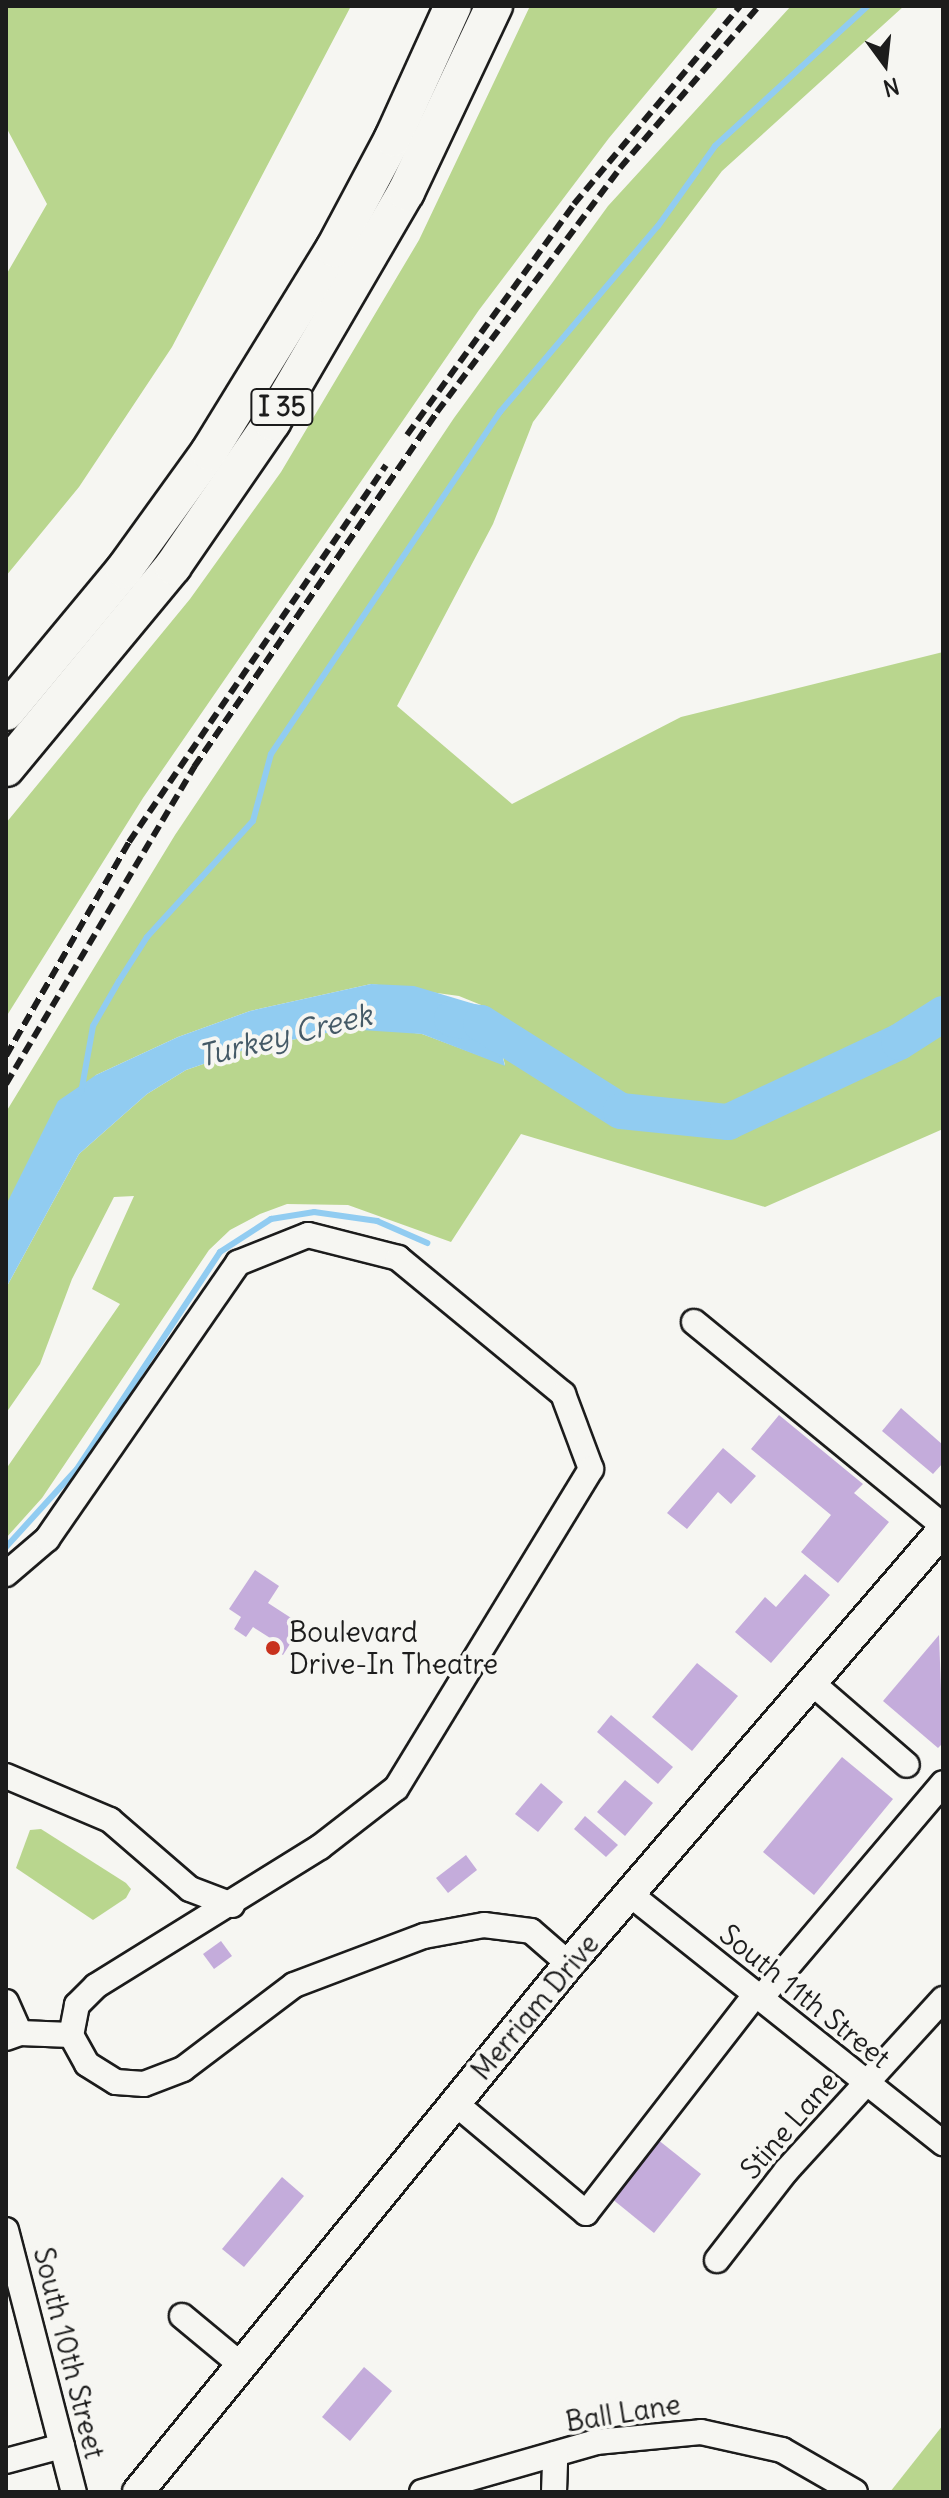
<!DOCTYPE html>
<style>
body{margin:0}
#map{position:relative;width:949px;height:2498px;overflow:hidden;background:#f6f6f2;font-family:Delius,sans-serif}
div>[style]{position:absolute}
.green>*{inset:0;background:#b9d68e}
.water>*{inset:0;background:#91ccf1}
.stream>*{height:6px;margin:-3px;padding:0 3px;transform-origin:3px;border-radius:3px;background:#91ccf1}
.river>*{height:36px;margin:-18px;padding:0 18px;transform-origin:18px;border-radius:18px;background:#91ccf1}
.building>*{inset:0;background:#c4acdb}
.roads{filter:drop-shadow(2px 0 #1c1c1c) drop-shadow(-2px 0 #1c1c1c) drop-shadow(0 2px #1c1c1c) drop-shadow(0 -2px #1c1c1c)}
.minor>*{height:24px;margin:-12px;padding:0 12px;transform-origin:12px;border-radius:12px;background:#f6f6f2}
.major>*{height:30px;margin:-15px;padding:0 15px;transform-origin:15px;border-radius:15px;background:#f6f6f2}
.highway>*{height:36px;margin:-18px;padding:0 18px;transform-origin:18px;border-radius:18px;background:#f6f6f2}
.rail>*{height:6px;margin-top:-3px;transform-origin:0;background:repeating-linear-gradient(90deg,#1c1c1c 0 12px,transparent 0 18px)}
.dots>*{width:22px;height:22px;translate:-50% -50%;box-sizing:border-box;border:4px solid #f6f6f2;border-radius:50%}
span{translate:-50% -50%;white-space:nowrap;text-align:center;line-height:1.15;-webkit-text-stroke:8px #f6f6f2;paint-order:stroke}
.shield-label span{padding:2px 6px;background:#f6f6f2;border:2px solid;border-radius:6px;-webkit-text-stroke-width:0}
.shield-label{font-size:26px;color:#1c1c1c;font-weight:700}
.poi-label{font-size:28px;color:#1c1c1c}
.left{translate:0 -50%;text-align:left}
.street-label{font-size:28px;color:#1c1c1c}
.water-label{font-size:30px;color:#455a67;font-style:italic}
.frame{position:absolute;inset:0;border:8px solid #1c1c1c;pointer-events:none}
.north{position:absolute;left:845px;top:24px;width:80px;height:80px;-webkit-text-stroke:6px #f6f6f2;paint-order:stroke;rotate:165deg;font-size:22px;font-weight:700;line-height:32px;text-align:center;color:#1c1c1c}
.north::after{content:'';display:block;margin:auto;width:28px;height:36px;background:#1c1c1c;clip-path:polygon(50% 0,100% 100%,50% 72%,0 100%)}
</style>
<div id="map">
<div class="green">
<div style="clip-path:polygon(6px 6px,351px 6px,172px 347px,79px 487px,6px 576px,6px 275px,47px 204px,6px 127px)"></div>
<div style="clip-path:polygon(530px 6px,719px 6px,609px 138px,479px 310px,143px 798px,6px 1017px,6px 823px,190px 599px,281px 472px,419px 240px)"></div>
<div style="clip-path:polygon(791px 6px,904px 6px,722px 171px,533px 422px,493px 524px,397px 706px,512px 804px,681px 717px,943px 652px,943px 1129px,765px 1207px,521px 1134px,451px 1242px,348px 1205px,287px 1204px,260px 1214px,230px 1230px,209px 1250px,42px 1498px,6px 1538px,6px 1469px,120px 1304px,92px 1289px,134px 1196px,114px 1197px,72px 1279px,40px 1364px,6px 1413px,6px 1288px,79px 1154px,147px 1094px,186px 1070px,247px 1049px,346px 1029px,383px 1029px,422px 1034px,505px 1065px,491px 1009px,459px 996px,371px 984px,250px 1011px,178px 1037px,96px 1075px,6px 1205px,6px 1112px,175px 835px,454px 418px,608px 206px)"></div>
<div style="clip-path:polygon(41px 1829px,126px 1883px,131px 1889px,126px 1898px,93px 1920px,16px 1868px,30px 1830px)"></div>
<div style="clip-path:polygon(943px 2425px,943px 2492px,890px 2492px)"></div>
</div>
<div class="water">
<div style="clip-path:polygon(371px 984px,414px 986px,491px 1009px,505px 1066px,422px 1034px,346px 1029px,247px 1049px,186px 1070px,147px 1094px,79px 1154px,6px 1288px,6px 1205px,58px 1101px,96px 1075px,178px 1037px,250px 1011px)"></div>
</div>
<div class="stream">
<div style="left:81px;top:1093px;width:68px;rotate:-79.8deg"></div>
<div style="left:93px;top:1026px;width:52px;rotate:-60deg"></div>
<div style="left:119px;top:981px;width:52px;rotate:-57.5deg"></div>
<div style="left:147px;top:937px;width:157px;rotate:-47.6deg"></div>
<div style="left:253px;top:821px;width:69px;rotate:-75deg"></div>
<div style="left:271px;top:754px;width:412px;rotate:-56.2deg"></div>
<div style="left:500px;top:412px;width:244px;rotate:-49.7deg"></div>
<div style="left:658px;top:226px;width:98px;rotate:-54.5deg"></div>
<div style="left:715px;top:146px;width:207px;rotate:-42.5deg"></div>
<div style="left:6px;top:1547px;width:105px;rotate:-47.7deg"></div>
<div style="left:77px;top:1469px;width:260px;rotate:-56.6deg"></div>
<div style="left:220px;top:1252px;width:61px;rotate:-32.9deg"></div>
<div style="left:271px;top:1219px;width:44px;rotate:-9.2deg"></div>
<div style="left:314px;top:1212px;width:64px;rotate:8.1deg"></div>
<div style="left:377px;top:1221px;width:55px;rotate:23.7deg"></div>
</div>
<div class="river">
<div style="left:452px;top:1019px;width:29px;rotate:8deg"></div>
<div style="left:481px;top:1023px;width:165px;rotate:32.2deg"></div>
<div style="left:621px;top:1111px;width:108px;rotate:5.9deg"></div>
<div style="left:728px;top:1122px;width:189px;rotate:-25.1deg"></div>
<div style="left:899px;top:1042px;width:52px;rotate:-32.5deg"></div>
</div>
<div class="building">
<div style="clip-path:polygon(901px 1408px,943px 1445px,943px 1463px,933px 1474px,882px 1431px)"></div>
<div style="clip-path:polygon(779px 1415px,863px 1484px,854px 1493px,889px 1522px,838px 1583px,801px 1552px,831px 1515px,751px 1449px)"></div>
<div style="clip-path:polygon(723px 1448px,756px 1476px,731px 1504px,718px 1492px,687px 1529px,667px 1513px)"></div>
<div style="clip-path:polygon(255px 1570px,279px 1586px,268px 1603px,302px 1625px,283px 1655px,273px 1649px,278px 1643px,253px 1627px,246px 1637px,234px 1629px,241px 1617px,229px 1609px)"></div>
<div style="clip-path:polygon(805px 1574px,830px 1595px,771px 1663px,735px 1632px,765px 1597px,776px 1607px)"></div>
<div style="clip-path:polygon(939px 1635px,943px 1743px,938px 1748px,883px 1701px)"></div>
<div style="clip-path:polygon(697px 1663px,738px 1696px,692px 1751px,652px 1717px)"></div>
<div style="clip-path:polygon(611px 1715px,673px 1767px,658px 1784px,597px 1732px)"></div>
<div style="clip-path:polygon(842px 1757px,893px 1799px,814px 1895px,763px 1852px)"></div>
<div style="clip-path:polygon(625px 1780px,653px 1803px,625px 1836px,597px 1812px)"></div>
<div style="clip-path:polygon(541px 1783px,563px 1802px,538px 1832px,515px 1814px)"></div>
<div style="clip-path:polygon(585px 1816px,618px 1845px,606px 1857px,574px 1829px)"></div>
<div style="clip-path:polygon(466px 1855px,477px 1870px,448px 1893px,436px 1878px)"></div>
<div style="clip-path:polygon(221px 1941px,232px 1956px,214px 1969px,203px 1954px)"></div>
<div style="clip-path:polygon(657px 2139px,701px 2174px,654px 2233px,611px 2198px)"></div>
<div style="clip-path:polygon(282px 2177px,304px 2196px,244px 2267px,222px 2249px)"></div>
<div style="clip-path:polygon(364px 2367px,392px 2391px,350px 2441px,322px 2417px)"></div>
</div>
<div class="roads">
<div class="minor">
<div style="left:694px;top:1322px;width:322px;rotate:39.3deg"></div>
<div style="left:6px;top:1574px;width:54px;rotate:-40.5deg"></div>
<div style="left:47px;top:1539px;width:336px;rotate:-55.3deg"></div>
<div style="left:238px;top:1263px;width:75px;rotate:-21.8deg"></div>
<div style="left:308px;top:1235px;width:93px;rotate:14.3deg"></div>
<div style="left:398px;top:1258px;width:214px;rotate:39.5deg"></div>
<div style="left:563px;top:1394px;width:80px;rotate:69.5deg"></div>
<div style="left:591px;top:1469px;width:374px;rotate:121.4deg"></div>
<div style="left:396px;top:1788px;width:96px;rotate:142.2deg"></div>
<div style="left:320px;top:1847px;width:264px;rotate:148.2deg"></div>
<div style="left:96px;top:1986px;width:27px;rotate:135deg"></div>
<div style="left:77px;top:2005px;width:31px;rotate:101deg"></div>
<div style="left:71px;top:2035px;width:33px;rotate:61deg"></div>
<div style="left:87px;top:2064px;width:34px;rotate:32deg"></div>
<div style="left:116px;top:2082px;width:28px;rotate:4deg"></div>
<div style="left:144px;top:2084px;width:42px;rotate:-21deg"></div>
<div style="left:183px;top:2069px;width:139px;rotate:-37.1deg"></div>
<div style="left:294px;top:1985px;width:139px;rotate:-20.7deg"></div>
<div style="left:424px;top:1936px;width:61px;rotate:-10.4deg"></div>
<div style="left:484px;top:1925px;width:47px;rotate:7.3deg"></div>
<div style="left:531px;top:1931px;width:50px;rotate:41deg"></div>
<div style="left:812px;top:1683px;width:125px;rotate:40.8deg"></div>
<div style="left:6px;top:1776px;width:113px;rotate:22.9deg"></div>
<div style="left:110px;top:1820px;width:106px;rotate:40.8deg"></div>
<div style="left:190px;top:1889px;width:45px;rotate:20.9deg"></div>
<div style="left:631px;top:1895px;width:399px;rotate:38.5deg"></div>
<div style="left:760px;top:1999px;width:283px;rotate:-49.7deg"></div>
<div style="left:6px;top:2002px;width:34px;rotate:66deg"></div>
<div style="left:6px;top:2038px;width:15px;rotate:-20deg"></div>
<div style="left:20px;top:2033px;width:51px;rotate:2.2deg"></div>
<div style="left:455px;top:2103px;width:171px;rotate:40deg"></div>
<div style="left:586px;top:2213px;width:276px;rotate:-52.2deg"></div>
<div style="left:6px;top:2230px;width:271px;rotate:75.5deg"></div>
<div style="left:717px;top:2260px;width:113px;rotate:-52.2deg"></div>
<div style="left:786px;top:2171px;width:233px;rotate:-47.6deg"></div>
<div style="left:182px;top:2316px;width:75px;rotate:39.6deg"></div>
<div style="left:6px;top:2461px;width:58px;rotate:-15deg"></div>
<div style="left:422px;top:2492px;width:181px;rotate:-16deg"></div>
<div style="left:596px;top:2442px;width:105px;rotate:-5.4deg"></div>
<div style="left:701px;top:2432px;width:83px;rotate:12.5deg"></div>
<div style="left:782px;top:2450px;width:84px;rotate:29.9deg"></div>
<div style="left:554px;top:2492px;width:38px;rotate:-88deg"></div>
</div>
<div class="major">
<div style="left:138px;top:2492px;width:682px;rotate:-50.78deg"></div>
<div style="left:569px;top:1964px;width:573px;rotate:-49.25deg"></div>
</div>
<div class="highway">
<div style="left:6px;top:712px;width:185px;rotate:-50.3deg"></div>
<div style="left:124px;top:570px;width:145px;rotate:-54.2deg"></div>
<div style="left:209px;top:452px;width:238px;rotate:-58.4deg"></div>
<div style="left:334px;top:249px;width:126px;rotate:-62deg"></div>
<div style="left:393px;top:138px;width:145px;rotate:-65.6deg"></div>
<div style="left:6px;top:768px;width:262px;rotate:-50.4deg"></div>
<div style="left:173px;top:566px;width:175px;rotate:-55.5deg"></div>
<div style="left:272px;top:422px;width:266px;rotate:-59.8deg"></div>
<div style="left:406px;top:192px;width:206px;rotate:-64.7deg"></div>
</div>
</div>
<div class="rail">
<div style="left:407px;top:435px;width:285px;rotate:-54.1deg"></div>
<div style="left:574px;top:204px;width:258px;rotate:-50deg"></div>
<div style="left:6px;top:1056px;width:247px;rotate:-60.1deg"></div>
<div style="left:129px;top:842px;width:456px;rotate:-55.7deg"></div>
<div style="left:6px;top:1084px;width:369px;rotate:-59.3deg"></div>
<div style="left:194px;top:767px;width:430px;rotate:-55.6deg"></div>
<div style="left:437px;top:412px;width:305px;rotate:-53.1deg"></div>
<div style="left:620px;top:168px;width:213px;rotate:-49.4deg"></div>
</div>
<div class="dots">
<div style="left:273px;top:1648px;background:#c8321e"></div>
</div>
<div class="shield-label">
<span style="left:282px;top:407px">I 35</span>
</div>
<div class="poi-label">
<span class="left" style="left:289px;top:1648px">Boulevard<br>Drive-In Theatre</span>
</div>
<div class="street-label">
<span style="left:805px;top:1996px;rotate:39deg">South 11th Street</span>
<span style="left:535px;top:2007px;rotate:-50deg">Merriam Drive</span>
<span style="left:789px;top:2125px;rotate:-49deg">Stine Lane</span>
<span style="left:69px;top:2353px;rotate:76deg">South 10th Street</span>
<span style="left:623px;top:2413px;rotate:-9deg">Ball Lane</span>
</div>
<div class="water-label">
<span style="left:285px;top:1035px;rotate:-14deg">Turkey Creek</span>
</div>
<div class="frame"></div>
<div class="north">N</div>
</div>
